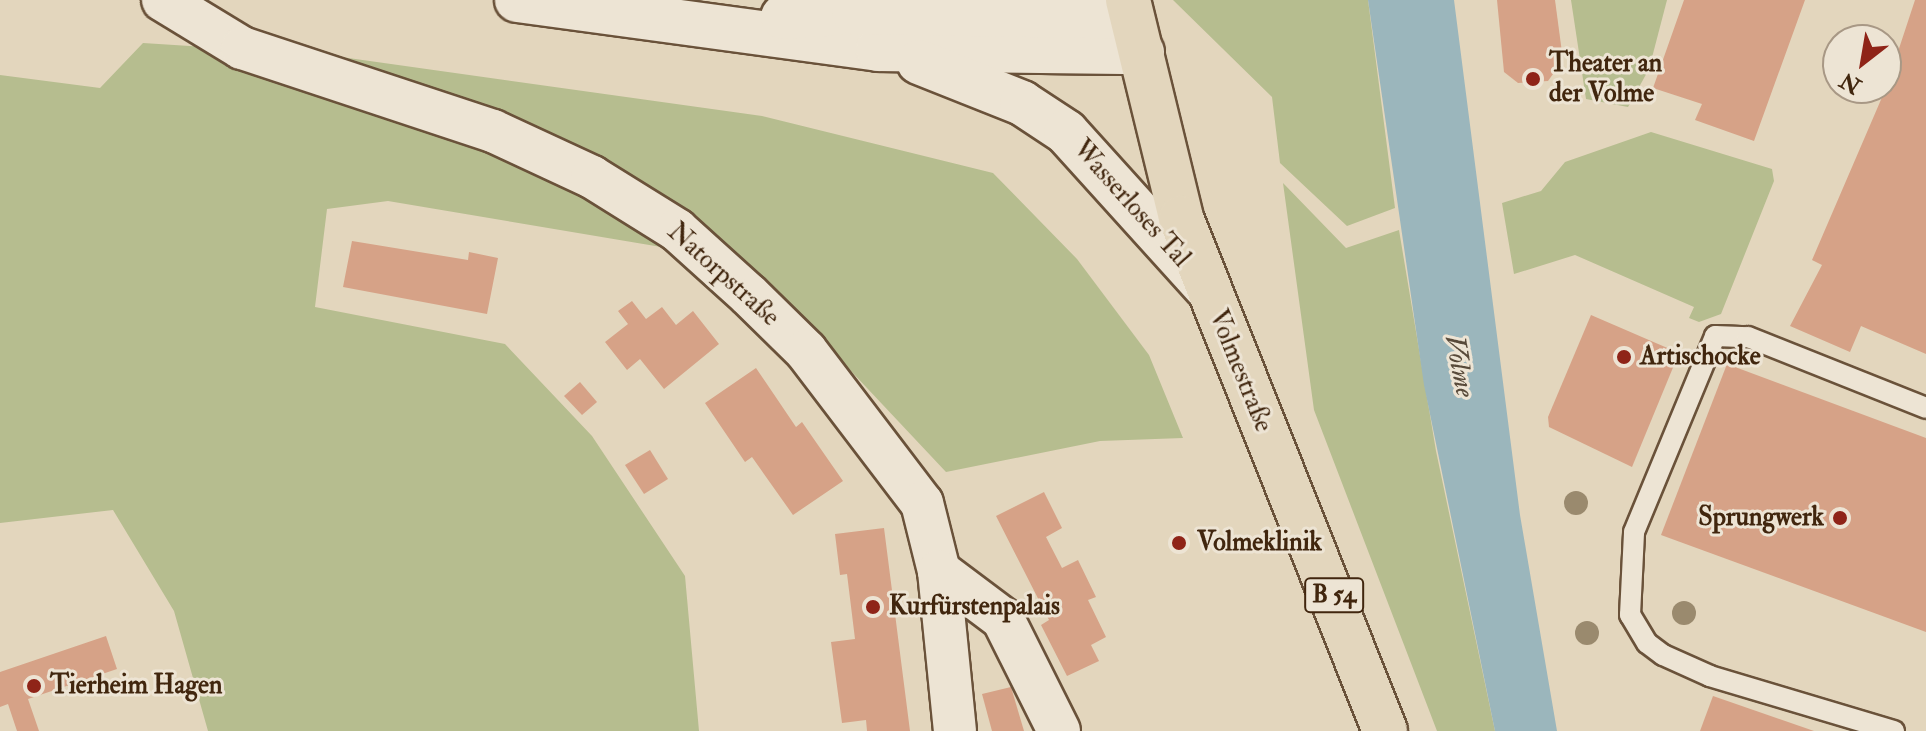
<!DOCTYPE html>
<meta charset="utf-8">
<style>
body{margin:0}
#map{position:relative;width:1926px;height:731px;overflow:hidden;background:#e3d6bd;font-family:"IM FELL Double Pica",serif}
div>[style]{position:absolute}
.green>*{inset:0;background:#b6bd8f}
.water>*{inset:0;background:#9bb6bc}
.building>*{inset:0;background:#d6a287}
.roads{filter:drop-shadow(2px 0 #6a523a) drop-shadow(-2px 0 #6a523a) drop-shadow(0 2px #6a523a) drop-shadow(0 -2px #6a523a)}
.service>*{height:20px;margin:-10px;padding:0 10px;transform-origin:10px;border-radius:10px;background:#ede4d4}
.minor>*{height:42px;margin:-21px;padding:0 21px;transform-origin:21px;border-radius:21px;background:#ede4d4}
.secondary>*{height:44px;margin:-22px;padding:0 22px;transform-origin:22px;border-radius:22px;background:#ede4d4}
.primary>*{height:44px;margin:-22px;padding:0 22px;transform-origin:22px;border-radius:22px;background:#e3d6bd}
.trees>*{width:24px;height:24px;margin:-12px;border-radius:50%;background:#9a8a6e}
.dots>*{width:22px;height:22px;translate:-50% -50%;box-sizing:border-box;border:4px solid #ede4d4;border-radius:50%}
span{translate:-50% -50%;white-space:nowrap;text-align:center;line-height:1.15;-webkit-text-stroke:6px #ede4d4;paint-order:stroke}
.shield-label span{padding:2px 6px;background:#ede4d4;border:2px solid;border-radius:6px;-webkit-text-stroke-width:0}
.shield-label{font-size:24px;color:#41260e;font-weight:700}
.poi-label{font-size:26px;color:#41260e;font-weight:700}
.left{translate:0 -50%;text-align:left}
.right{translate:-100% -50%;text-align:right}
.street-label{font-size:26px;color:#41260e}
.water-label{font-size:28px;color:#584a3a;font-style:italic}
.north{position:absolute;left:1822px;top:24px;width:80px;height:80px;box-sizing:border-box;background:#ede4d4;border:2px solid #a89885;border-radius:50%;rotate:211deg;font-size:22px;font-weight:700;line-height:32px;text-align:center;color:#41260e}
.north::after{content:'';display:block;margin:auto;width:28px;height:36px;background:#8f2418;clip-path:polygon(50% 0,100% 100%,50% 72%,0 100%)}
</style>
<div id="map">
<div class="green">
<div style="clip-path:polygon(1173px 0,1368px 0,1395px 208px,1347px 226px,1280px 163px,1272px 97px)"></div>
<div style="clip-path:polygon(1571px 0,1667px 0,1649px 69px,1628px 107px,1586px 99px)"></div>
<div style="clip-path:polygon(143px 43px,327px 55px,762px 116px,993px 173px,1077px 259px,1149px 355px,1183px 438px,1100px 441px,946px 472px,819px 337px,685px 251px,388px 201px,327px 209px,315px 307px,505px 344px,592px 436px,685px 576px,699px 731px,208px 731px,174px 611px,113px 510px,0 523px,0 75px,100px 88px)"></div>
<div style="clip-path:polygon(1651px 132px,1772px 169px,1774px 181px,1721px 314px,1699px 322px,1689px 318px,1694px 307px,1575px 255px,1514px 274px,1502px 203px,1541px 191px,1565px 162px)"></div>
<div style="clip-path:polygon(1283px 183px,1346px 248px,1399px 230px,1436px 451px,1495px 731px,1437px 731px,1314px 410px)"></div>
</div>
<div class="water">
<div style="clip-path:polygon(1368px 0,1454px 0,1520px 515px,1557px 731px,1495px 731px,1424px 385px)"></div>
</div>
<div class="building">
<div style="clip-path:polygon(1497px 0,1555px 0,1563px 60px,1548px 81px,1518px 83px,1504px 72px)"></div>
<div style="clip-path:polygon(1684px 0,1805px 0,1754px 141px,1695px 120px,1702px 104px,1653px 88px)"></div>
<div style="clip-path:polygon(1915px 0,1926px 0,1926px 354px,1861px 326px,1850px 352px,1790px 326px,1822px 265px,1812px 260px,1886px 88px)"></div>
<div style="clip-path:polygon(352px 241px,468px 260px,469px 252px,498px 258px,487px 314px,343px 287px)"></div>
<div style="clip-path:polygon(632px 301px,646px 319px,662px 307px,676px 325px,693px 311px,719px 344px,664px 389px,640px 359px,627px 370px,605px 342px,628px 324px,618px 311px)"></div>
<div style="clip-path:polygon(1591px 315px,1679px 353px,1632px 467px,1549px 427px,1548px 417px)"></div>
<div style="clip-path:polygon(1727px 364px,1926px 438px,1926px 632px,1661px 535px)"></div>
<div style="clip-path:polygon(756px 368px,796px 427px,802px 422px,843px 481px,793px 515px,752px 457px,745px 462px,705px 403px)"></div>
<div style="clip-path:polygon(580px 382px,597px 402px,582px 415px,564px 396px)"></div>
<div style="clip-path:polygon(650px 450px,668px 479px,644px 494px,625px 465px)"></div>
<div style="clip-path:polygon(1044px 492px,1062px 528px,1046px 537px,1062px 568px,1078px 560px,1096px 597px,1088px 600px,1106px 637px,1091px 645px,1099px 661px,1067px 676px,1041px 625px,1049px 620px,996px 516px)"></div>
<div style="clip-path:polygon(884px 528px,910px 731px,867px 731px,866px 720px,842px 723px,831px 642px,855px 639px,847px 574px,840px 575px,835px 534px)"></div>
<div style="clip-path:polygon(106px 636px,117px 669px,28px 699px,39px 731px,17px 731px,8px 704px,0 707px,0 672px)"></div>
<div style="clip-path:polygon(1011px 687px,1024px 731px,992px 731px,982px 694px)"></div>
<div style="clip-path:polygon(1713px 696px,1814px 731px,1700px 731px)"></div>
</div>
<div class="roads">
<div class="service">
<div style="left:1894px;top:731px;width:192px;rotate:-163.4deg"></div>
<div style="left:1710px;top:676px;width:51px;rotate:-155.9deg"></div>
<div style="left:1663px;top:655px;width:20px;rotate:-143deg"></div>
<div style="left:1647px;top:643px;width:33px;rotate:-121deg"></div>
<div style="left:1630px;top:615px;width:83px;rotate:-87.2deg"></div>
<div style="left:1634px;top:532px;width:212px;rotate:-67.5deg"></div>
<div style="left:1715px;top:336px;width:33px;rotate:2deg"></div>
<div style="left:1748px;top:337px;width:192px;rotate:21.7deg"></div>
</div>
<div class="minor">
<div style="left:163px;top:0;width:92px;rotate:31.3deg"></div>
<div style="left:242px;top:48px;width:264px;rotate:18.3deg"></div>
<div style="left:493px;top:131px;width:109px;rotate:24.9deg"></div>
<div style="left:592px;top:177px;width:100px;rotate:31.9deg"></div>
<div style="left:677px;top:230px;width:97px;rotate:42.1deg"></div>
<div style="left:749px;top:295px;width:80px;rotate:44.5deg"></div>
<div style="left:806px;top:351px;width:191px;rotate:52.7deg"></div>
<div style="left:922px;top:503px;width:70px;rotate:76deg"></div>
<div style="left:939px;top:571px;width:161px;rotate:84.3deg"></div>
<div style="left:939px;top:571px;width:80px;rotate:36.9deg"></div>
<div style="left:1003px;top:619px;width:125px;rotate:63.4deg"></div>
</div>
<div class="secondary">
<div style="left:517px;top:0;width:364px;rotate:7.7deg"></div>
<div style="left:878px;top:49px;width:264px;rotate:0.7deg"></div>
<div style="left:783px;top:17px;width:71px;rotate:-4deg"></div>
<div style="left:854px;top:12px;width:277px;rotate:1deg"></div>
<div style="left:919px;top:62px;width:111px;rotate:21.7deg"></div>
<div style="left:1022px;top:103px;width:53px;rotate:33.4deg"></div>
<div style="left:1066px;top:132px;width:209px;rotate:47.9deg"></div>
</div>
<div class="primary">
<div style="left:1128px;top:0;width:224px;rotate:76.3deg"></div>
<div style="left:1181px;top:218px;width:552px;rotate:68.31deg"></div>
</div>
</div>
<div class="trees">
<div style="left:1576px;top:503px"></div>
<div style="left:1684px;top:613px"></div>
<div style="left:1587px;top:633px"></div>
</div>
<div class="dots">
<div style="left:1533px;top:79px;background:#8f2418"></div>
<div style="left:1624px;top:357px;background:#8f2418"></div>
<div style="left:1840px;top:518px;background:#8f2418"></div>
<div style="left:1179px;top:543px;background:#8f2418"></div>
<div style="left:873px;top:607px;background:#8f2418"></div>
<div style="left:34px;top:686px;background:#8f2418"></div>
</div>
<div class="shield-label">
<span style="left:1334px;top:595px">B 54</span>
</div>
<div class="poi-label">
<span class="left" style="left:1549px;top:79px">Theater an<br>der Volme</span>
<span class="left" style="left:1640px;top:357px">Artischocke</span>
<span class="right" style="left:1824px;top:518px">Sprungwerk</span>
<span class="left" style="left:1197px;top:543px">Volmeklinik</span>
<span class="left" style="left:889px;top:607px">Kurfürstenpalais</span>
<span class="left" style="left:50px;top:686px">Tierheim Hagen</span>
</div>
<div class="street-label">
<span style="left:1131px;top:204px;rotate:48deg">Wasserloses Tal</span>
<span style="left:723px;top:275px;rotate:42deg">Natorpstraße</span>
<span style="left:1240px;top:371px;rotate:68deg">Volmestraße</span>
</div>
<div class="water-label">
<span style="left:1459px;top:366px;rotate:79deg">Volme</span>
</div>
<div class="north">N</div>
</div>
